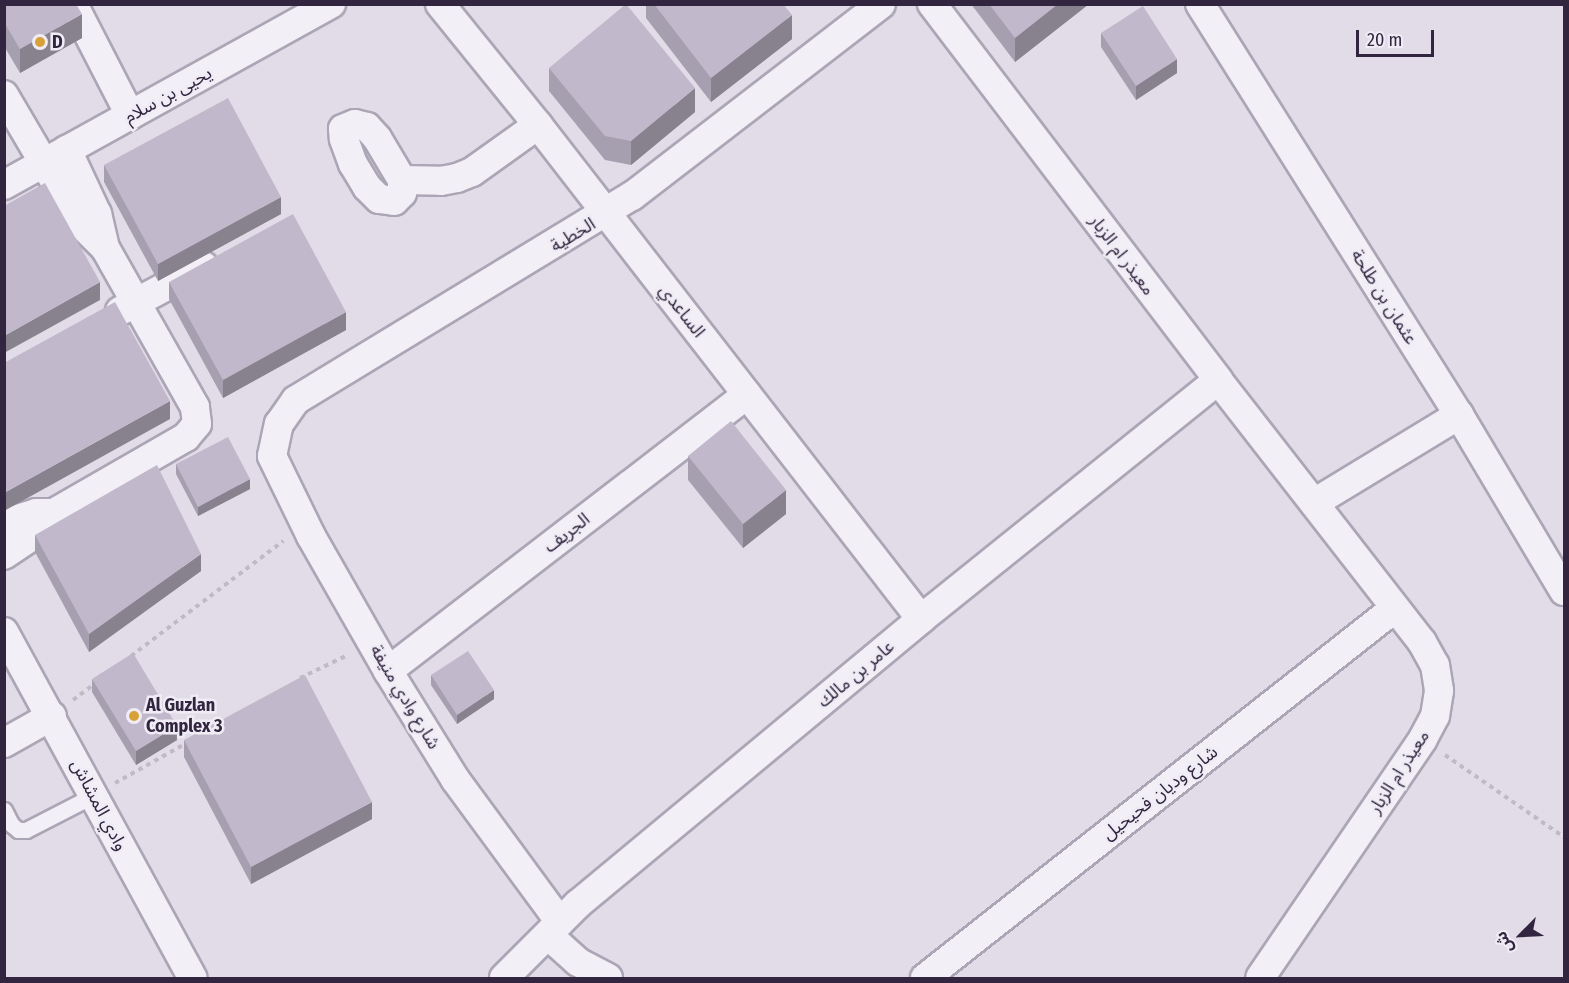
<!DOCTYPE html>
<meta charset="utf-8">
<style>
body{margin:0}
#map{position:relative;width:1569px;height:983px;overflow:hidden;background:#e1dce8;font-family:"Fira Sans Condensed","Noto Sans Arabic",sans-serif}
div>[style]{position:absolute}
.path>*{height:4px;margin-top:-2px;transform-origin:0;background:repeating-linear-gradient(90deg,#c0bac6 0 4.5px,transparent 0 9px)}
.roads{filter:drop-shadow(2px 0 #aca5b5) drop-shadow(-2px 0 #aca5b5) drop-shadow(0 2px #aca5b5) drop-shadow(0 -2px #aca5b5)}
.lane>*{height:15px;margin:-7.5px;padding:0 7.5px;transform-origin:7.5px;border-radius:7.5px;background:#f2eff6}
.street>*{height:28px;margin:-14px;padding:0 14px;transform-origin:14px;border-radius:14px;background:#f2eff6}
.wall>*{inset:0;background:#a69faf}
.shaded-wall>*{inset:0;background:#87828e}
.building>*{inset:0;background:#c1b9cb}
.dots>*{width:16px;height:16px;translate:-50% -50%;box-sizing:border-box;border:3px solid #efecf5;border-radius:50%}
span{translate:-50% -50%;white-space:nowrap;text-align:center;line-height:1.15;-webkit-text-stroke:5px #efecf5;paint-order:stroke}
.poi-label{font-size:18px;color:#31253f;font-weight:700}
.left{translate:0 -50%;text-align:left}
.street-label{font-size:18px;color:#31253f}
.frame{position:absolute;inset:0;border:6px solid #31253f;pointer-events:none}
.north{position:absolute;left:1491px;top:905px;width:60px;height:60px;-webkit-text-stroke:4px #efecf5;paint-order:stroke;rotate:246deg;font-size:16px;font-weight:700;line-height:24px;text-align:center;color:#31253f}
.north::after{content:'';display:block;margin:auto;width:21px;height:27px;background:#31253f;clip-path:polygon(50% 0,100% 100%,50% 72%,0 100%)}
.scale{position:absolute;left:1356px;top:30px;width:78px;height:27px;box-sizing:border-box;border:3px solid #31253f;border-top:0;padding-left:8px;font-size:18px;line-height:21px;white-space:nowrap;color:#31253f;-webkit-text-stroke:4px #efecf5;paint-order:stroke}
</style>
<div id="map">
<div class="path">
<div style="left:131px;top:656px;width:191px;rotate:-37.1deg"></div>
<div style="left:300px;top:678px;width:53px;rotate:-25.6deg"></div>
<div style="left:73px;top:700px;width:26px;rotate:-37deg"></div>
<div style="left:1445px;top:755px;width:145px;rotate:34.6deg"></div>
<div style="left:115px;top:783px;width:82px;rotate:-29.1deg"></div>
</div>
<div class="roads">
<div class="lane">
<div style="left:4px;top:810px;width:16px;rotate:63deg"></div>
<div style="left:11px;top:824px;width:9px;rotate:41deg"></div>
<div style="left:18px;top:830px;width:8px"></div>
<div style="left:26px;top:830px;width:76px;rotate:-27.2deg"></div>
</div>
<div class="street">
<div style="left:73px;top:4px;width:125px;rotate:62.8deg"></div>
<div style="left:440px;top:4px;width:156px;rotate:51deg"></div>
<div style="left:538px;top:125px;width:625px;rotate:52.21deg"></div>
<div style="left:932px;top:4px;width:472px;rotate:52.7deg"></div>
<div style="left:1218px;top:380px;width:332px;rotate:52.1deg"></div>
<div style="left:1422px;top:642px;width:26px;rotate:61deg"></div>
<div style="left:1435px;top:665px;width:26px;rotate:81deg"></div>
<div style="left:1439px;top:691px;width:25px;rotate:99deg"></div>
<div style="left:1435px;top:716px;width:26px;rotate:118deg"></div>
<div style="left:1423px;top:739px;width:289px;rotate:124.3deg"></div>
<div style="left:1200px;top:4px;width:486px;rotate:57.8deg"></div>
<div style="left:1459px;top:415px;width:205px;rotate:59.2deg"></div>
<div style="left:4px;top:95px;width:146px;rotate:59.6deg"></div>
<div style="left:78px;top:221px;width:38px;rotate:45deg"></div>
<div style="left:355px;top:124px;width:12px;rotate:14deg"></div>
<div style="left:367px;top:127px;width:15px;rotate:48deg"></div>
<div style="left:377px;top:138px;width:49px;rotate:59.2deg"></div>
<div style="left:402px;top:180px;width:13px;rotate:90deg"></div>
<div style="left:402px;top:193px;width:11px;rotate:135deg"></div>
<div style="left:394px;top:201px;width:15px;rotate:-172deg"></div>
<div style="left:379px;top:199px;width:17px;rotate:-135deg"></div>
<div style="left:367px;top:187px;width:27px;rotate:-121deg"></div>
<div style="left:353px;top:164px;width:27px;rotate:-110deg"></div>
<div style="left:344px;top:139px;width:10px;rotate:-96deg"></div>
<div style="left:343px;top:129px;width:13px;rotate:-23deg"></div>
<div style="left:402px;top:180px;width:39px;rotate:1deg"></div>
<div style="left:441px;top:181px;width:16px;rotate:-11deg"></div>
<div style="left:457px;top:178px;width:16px;rotate:-22deg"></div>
<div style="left:472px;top:172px;width:81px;rotate:-35.5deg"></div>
<div style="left:4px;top:185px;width:374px;rotate:-29deg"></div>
<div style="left:120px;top:311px;width:95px;rotate:-28.2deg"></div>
<div style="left:1314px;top:503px;width:170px;rotate:-31.3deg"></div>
<div style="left:4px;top:523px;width:34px;rotate:-17deg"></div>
<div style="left:36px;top:513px;width:18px"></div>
<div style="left:4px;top:555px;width:37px;rotate:-34deg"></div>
<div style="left:35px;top:534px;width:28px;rotate:-48deg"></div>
<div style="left:54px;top:513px;width:152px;rotate:-29.9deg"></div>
<div style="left:186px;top:437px;width:17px;rotate:-50deg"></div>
<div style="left:197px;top:424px;width:17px;rotate:-97deg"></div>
<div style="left:195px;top:407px;width:183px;rotate:-119.5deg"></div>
<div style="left:105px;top:248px;width:35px;rotate:-103deg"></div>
<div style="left:97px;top:214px;width:71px;rotate:-115.1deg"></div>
<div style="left:4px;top:632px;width:394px;rotate:61.4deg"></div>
<div style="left:388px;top:671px;width:453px;rotate:-37.6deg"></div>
<div style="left:4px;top:743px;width:55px;rotate:-29.4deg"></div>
<div style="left:560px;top:922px;width:177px;rotate:-126.3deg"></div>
<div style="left:455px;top:779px;width:127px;rotate:-121.8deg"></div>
<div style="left:388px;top:671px;width:155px;rotate:-119.7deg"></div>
<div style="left:311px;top:536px;width:89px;rotate:-116deg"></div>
<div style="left:272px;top:456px;width:33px;rotate:-78deg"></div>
<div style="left:279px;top:424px;width:29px;rotate:-55deg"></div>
<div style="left:296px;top:400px;width:393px;rotate:-31.3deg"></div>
<div style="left:632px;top:196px;width:314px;rotate:-37.6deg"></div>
<div style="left:548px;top:935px;width:40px;rotate:42deg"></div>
<div style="left:578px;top:962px;width:34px;rotate:28deg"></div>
<div style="left:504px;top:978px;width:105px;rotate:-45deg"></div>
<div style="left:578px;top:904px;width:446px;rotate:-39.7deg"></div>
<div style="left:921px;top:619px;width:381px;rotate:-38.8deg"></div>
<div style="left:925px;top:978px;width:598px;rotate:-38.21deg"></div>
</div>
</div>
<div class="wall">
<div style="clip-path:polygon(4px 4px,82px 38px,20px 73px,4px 46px)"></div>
<div style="clip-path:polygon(646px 4px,783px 4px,792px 39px,711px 102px,646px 18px)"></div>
<div style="clip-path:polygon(971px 4px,1089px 4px,1015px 62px)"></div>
<div style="clip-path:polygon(1101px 33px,1177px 73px,1136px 100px,1101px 47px)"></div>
<div style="clip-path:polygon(549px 68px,695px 112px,631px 165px,605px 160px,549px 91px)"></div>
<div style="clip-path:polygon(104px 165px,281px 214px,158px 281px,104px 182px)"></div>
<div style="clip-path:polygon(169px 282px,346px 330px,223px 398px,169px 299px)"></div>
<div style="clip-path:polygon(688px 456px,786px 514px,743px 548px,688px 480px)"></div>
<div style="clip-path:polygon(176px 464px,250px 489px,198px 516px,176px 474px)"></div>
<div style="clip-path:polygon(35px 535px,201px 571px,89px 652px,35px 552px)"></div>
<div style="clip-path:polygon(431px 675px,494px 699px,457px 724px,431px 685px)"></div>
<div style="clip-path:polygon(92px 679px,177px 740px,136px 765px,92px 692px)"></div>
<div style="clip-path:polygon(184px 740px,372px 819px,251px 884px,184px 757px)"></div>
</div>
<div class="shaded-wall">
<div style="clip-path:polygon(1058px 4px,1089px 4px,1015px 62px,1015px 38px)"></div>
<div style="clip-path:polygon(82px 14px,82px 38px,20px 73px,20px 49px)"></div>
<div style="clip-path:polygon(792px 15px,792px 39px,711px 102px,711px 78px)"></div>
<div style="clip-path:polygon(1177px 59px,1177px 73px,1136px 100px,1136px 86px)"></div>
<div style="clip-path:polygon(695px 88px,695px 112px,631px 165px,631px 141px)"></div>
<div style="clip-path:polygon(281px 197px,281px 214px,158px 281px,158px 264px)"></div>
<div style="clip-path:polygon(100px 282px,100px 300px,4px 353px,4px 336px)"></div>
<div style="clip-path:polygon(346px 312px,346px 330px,223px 398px,223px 380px)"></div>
<div style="clip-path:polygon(170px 401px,170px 419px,4px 511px,4px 493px)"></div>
<div style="clip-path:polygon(250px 479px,250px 489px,198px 516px,198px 507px)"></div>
<div style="clip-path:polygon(786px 490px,786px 514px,743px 548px,743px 524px)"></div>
<div style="clip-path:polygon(201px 554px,201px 571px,89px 652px,89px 634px)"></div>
<div style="clip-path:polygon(494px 690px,494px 699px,457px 724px,457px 715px)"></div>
<div style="clip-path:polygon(177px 726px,177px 740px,136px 765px,136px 751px)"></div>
<div style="clip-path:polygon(372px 802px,372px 819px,251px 884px,251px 867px)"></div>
</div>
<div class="building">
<div style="clip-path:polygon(4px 4px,76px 4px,82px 14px,20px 49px,4px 22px)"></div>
<div style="clip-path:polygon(626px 4px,695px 88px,631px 141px,605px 136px,549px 68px)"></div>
<div style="clip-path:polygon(654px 4px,783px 4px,792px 15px,711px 78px)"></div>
<div style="clip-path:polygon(989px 4px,1058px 4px,1015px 38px)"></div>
<div style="clip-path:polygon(1143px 6px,1177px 59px,1136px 86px,1101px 33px)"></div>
<div style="clip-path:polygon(228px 98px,281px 197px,158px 264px,104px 165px)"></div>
<div style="clip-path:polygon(45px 183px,100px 282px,4px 336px,4px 206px)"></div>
<div style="clip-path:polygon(293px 214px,346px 312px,223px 380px,169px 282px)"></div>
<div style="clip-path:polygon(115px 302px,170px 401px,4px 493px,4px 363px)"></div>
<div style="clip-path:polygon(731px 421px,786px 490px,743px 524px,688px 456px)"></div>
<div style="clip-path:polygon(228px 437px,250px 479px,198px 507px,176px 464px)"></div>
<div style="clip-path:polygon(157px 465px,201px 554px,89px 634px,35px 535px)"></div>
<div style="clip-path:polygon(468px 651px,494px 690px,457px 715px,431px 675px)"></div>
<div style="clip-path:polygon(133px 653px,177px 726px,136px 751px,92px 679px)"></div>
<div style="clip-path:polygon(305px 675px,372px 802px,251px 867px,184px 740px)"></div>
</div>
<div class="dots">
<div style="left:40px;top:42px;background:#d7a137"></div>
<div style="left:134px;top:716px;background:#d7a137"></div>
</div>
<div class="poi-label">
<span class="left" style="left:52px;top:42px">D</span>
<span class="left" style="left:146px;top:716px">Al Guzlan<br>Complex 3</span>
</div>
<div class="street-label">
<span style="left:168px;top:95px;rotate:-29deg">يحيى بن سلام</span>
<span style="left:573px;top:235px;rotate:-31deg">الخطية</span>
<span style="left:1122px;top:255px;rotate:53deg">معيذر ام الزبار</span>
<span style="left:1384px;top:297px;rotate:58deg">عثمان بن طلحة</span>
<span style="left:682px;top:311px;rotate:52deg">الساعدي</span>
<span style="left:567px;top:533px;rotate:-38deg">الجريف</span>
<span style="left:856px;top:674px;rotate:-40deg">عامر بن مالك</span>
<span style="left:405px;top:697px;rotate:59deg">شارع وادي منيفة</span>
<span style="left:1399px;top:772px;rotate:-57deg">معيذر ام الزبار</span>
<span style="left:1160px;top:793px;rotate:-38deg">شارع وديان فحيحيل</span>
<span style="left:99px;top:805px;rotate:62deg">وادي المشاش</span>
</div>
<div class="frame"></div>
<div class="north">ش</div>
<div class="scale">20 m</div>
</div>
